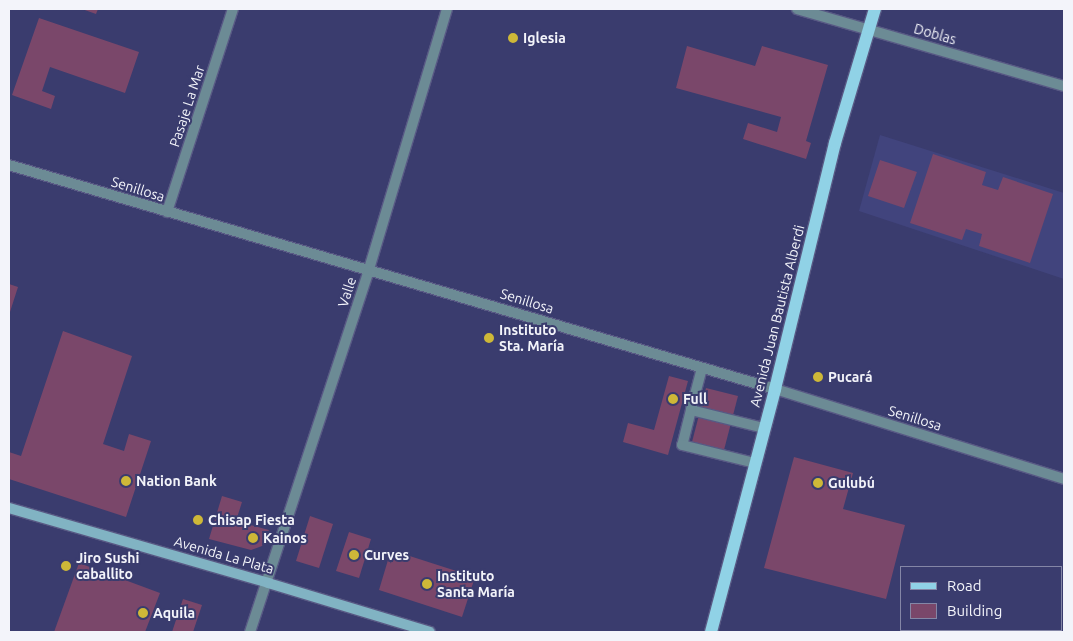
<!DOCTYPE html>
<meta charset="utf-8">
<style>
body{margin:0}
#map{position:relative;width:1073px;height:641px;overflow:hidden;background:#3a3c6e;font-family:Ubuntu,sans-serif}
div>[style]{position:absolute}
.built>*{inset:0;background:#41447d}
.building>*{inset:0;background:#7a476a}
.roads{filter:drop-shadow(1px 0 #585984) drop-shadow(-1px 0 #585984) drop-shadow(0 1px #585984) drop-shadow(0 -1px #585984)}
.service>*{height:10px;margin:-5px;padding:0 5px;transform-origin:5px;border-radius:5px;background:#6c8b95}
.minor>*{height:10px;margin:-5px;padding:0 5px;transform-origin:5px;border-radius:5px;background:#6c8b95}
.secondary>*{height:10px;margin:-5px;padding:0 5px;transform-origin:5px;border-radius:5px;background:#81b3c3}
.primary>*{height:12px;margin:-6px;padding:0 6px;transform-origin:6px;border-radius:6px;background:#90d2e6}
.dots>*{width:14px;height:14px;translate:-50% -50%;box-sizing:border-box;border:2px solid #3a3c6e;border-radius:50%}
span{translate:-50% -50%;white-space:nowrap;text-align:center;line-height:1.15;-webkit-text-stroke:4px #3a3c6e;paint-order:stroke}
.street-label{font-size:14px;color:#f3f4fa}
.poi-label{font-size:14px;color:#f3f4fa;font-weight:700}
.left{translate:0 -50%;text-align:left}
.frame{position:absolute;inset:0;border:10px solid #f3f4fa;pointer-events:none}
.legend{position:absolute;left:900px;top:566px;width:162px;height:65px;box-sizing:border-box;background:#3a3c6e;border:1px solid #8486a6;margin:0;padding:6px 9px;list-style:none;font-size:15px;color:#f3f4fa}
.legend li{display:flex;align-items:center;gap:10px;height:25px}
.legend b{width:25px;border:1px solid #8486a6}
</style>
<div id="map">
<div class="built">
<div style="clip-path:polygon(880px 135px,1064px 193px,1064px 279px,859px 211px)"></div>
</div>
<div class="building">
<div style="clip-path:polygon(82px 9px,98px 9px,96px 14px)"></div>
<div style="clip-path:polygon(39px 18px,139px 52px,125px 93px,50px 67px,42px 91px,55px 96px,51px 109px,12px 95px)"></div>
<div style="clip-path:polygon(687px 46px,755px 66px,762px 46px,828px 65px,806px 141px,811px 143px,806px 159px,743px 139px,748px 123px,777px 132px,781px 117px,676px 88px)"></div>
<div style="clip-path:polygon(933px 154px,986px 172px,982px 185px,998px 190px,1003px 177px,1053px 194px,1030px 263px,979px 246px,982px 234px,966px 229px,962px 240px,910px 223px)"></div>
<div style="clip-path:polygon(880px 160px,917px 172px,904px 208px,868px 196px)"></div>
<div style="clip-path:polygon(9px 284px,18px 287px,9px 315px)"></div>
<div style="clip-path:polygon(63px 331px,132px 356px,103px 444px,124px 451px,129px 434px,151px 441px,126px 517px,9px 479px,9px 452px,21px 456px)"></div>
<div style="clip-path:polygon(669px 376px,688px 381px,668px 455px,623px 442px,628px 423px,654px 430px)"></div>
<div style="clip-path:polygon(706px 388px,738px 396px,724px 450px,692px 442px)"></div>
<div style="clip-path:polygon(794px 457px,853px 473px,843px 509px,905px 525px,886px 599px,764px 568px)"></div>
<div style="clip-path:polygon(222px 496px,242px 502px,236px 521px,269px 530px,262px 546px,251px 550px,209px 539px)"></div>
<div style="clip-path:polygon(310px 516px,333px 524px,319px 568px,296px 561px)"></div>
<div style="clip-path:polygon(349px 532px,371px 539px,359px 578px,336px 571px)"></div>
<div style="clip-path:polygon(391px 550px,475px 577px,462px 617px,379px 590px)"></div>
<div style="clip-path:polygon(79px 563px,160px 593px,145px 632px,54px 632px)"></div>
<div style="clip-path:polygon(183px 599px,202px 605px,193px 632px,172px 632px)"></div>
</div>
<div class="roads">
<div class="service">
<div style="left:702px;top:368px;width:43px;rotate:104.7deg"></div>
<div style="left:691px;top:410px;width:75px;rotate:13.9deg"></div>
<div style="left:691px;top:410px;width:36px;rotate:104deg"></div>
<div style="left:682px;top:445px;width:75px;rotate:13.9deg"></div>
</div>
<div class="minor">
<div style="left:797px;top:9px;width:278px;rotate:16.1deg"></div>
<div style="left:9px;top:165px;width:798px;rotate:16.3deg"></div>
<div style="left:775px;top:389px;width:303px;rotate:17.3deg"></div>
<div style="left:167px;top:212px;width:213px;rotate:-72deg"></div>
<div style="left:250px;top:632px;width:382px;rotate:-71.8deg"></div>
<div style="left:369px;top:269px;width:271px;rotate:-73.3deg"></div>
</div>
<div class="secondary">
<div style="left:9px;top:508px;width:270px;rotate:16.1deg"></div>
<div style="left:268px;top:583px;width:169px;rotate:16.8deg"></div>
</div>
<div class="primary">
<div style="left:711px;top:632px;width:251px;rotate:-75.2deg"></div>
<div style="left:775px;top:389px;width:253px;rotate:-76.3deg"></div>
<div style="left:835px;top:143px;width:140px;rotate:-73.4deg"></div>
</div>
</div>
<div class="dots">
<div style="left:513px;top:38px;background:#ceb838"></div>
<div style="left:489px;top:338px;background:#ceb838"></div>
<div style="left:818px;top:377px;background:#ceb838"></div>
<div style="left:673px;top:399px;background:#ceb838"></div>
<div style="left:126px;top:481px;background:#ceb838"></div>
<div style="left:818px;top:483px;background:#ceb838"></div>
<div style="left:198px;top:520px;background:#ceb838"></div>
<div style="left:253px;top:538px;background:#ceb838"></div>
<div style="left:354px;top:555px;background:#ceb838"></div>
<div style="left:66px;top:566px;background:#ceb838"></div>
<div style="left:427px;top:584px;background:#ceb838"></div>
<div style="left:143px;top:613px;background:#ceb838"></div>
</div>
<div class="street-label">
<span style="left:935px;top:34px;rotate:16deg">Doblas</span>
<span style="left:187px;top:106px;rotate:-72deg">Pasaje La Mar</span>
<span style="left:138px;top:189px;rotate:17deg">Senillosa</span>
<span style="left:347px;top:292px;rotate:-72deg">Valle</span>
<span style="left:527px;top:301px;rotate:17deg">Senillosa</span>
<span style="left:777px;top:316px;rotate:-76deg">Avenida Juan Bautista Alberdi</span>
<span style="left:915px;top:418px;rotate:17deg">Senillosa</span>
<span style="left:224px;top:555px;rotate:16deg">Avenida La Plata</span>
</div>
<div class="poi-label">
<span class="left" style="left:523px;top:38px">Iglesia</span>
<span class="left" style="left:499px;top:338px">Instituto<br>Sta. María</span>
<span class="left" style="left:828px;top:377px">Pucará</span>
<span class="left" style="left:683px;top:399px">Full</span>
<span class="left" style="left:136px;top:481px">Nation Bank</span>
<span class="left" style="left:828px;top:483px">Gulubú</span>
<span class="left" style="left:208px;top:520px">Chisap Fiesta</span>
<span class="left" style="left:263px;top:538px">Kainos</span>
<span class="left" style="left:364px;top:555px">Curves</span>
<span class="left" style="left:76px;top:566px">Jiro Sushi<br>caballito</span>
<span class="left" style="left:437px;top:584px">Instituto<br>Santa María</span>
<span class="left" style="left:153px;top:613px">Aquila</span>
</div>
<div class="frame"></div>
<ul class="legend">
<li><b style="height:6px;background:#90d2e6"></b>Road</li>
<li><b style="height:14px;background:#7a476a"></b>Building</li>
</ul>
</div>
